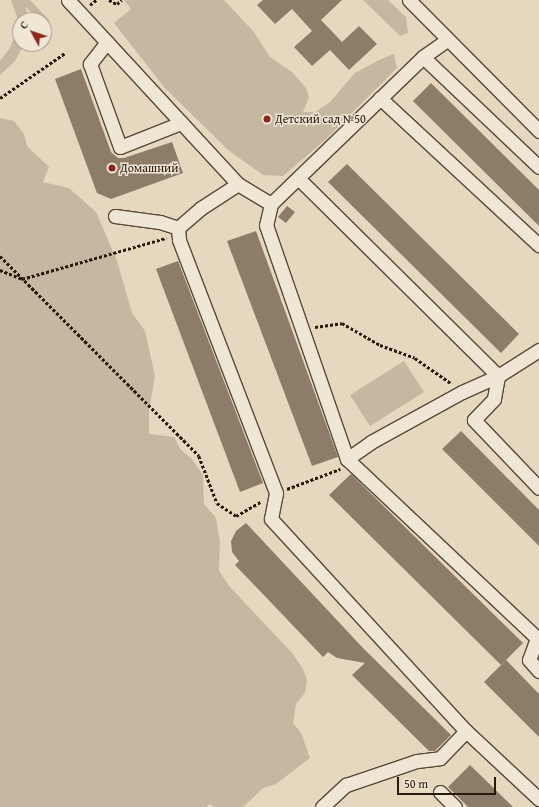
<!DOCTYPE html>
<meta charset="utf-8">
<style>
body{margin:0}
#map{position:relative;width:539px;height:807px;overflow:hidden;background:#e6d8bf;font-family:"Gentium Book Plus",serif}
div>[style]{position:absolute}
.green>*{inset:0;background:#c6b8a0}
.building>*{inset:0;background:#8c7c68}
.path>*{height:2.5px;margin-top:-1.25px;transform-origin:0;background:repeating-linear-gradient(90deg,#2a190a 0 3px,transparent 0 5px)}
.roads{filter:drop-shadow(1px 0 #594937) drop-shadow(-1px 0 #594937) drop-shadow(0 1px #594937) drop-shadow(0 -1px #594937)}
.minor>*{height:13px;margin:-6.5px;padding:0 6.5px;transform-origin:6.5px;border-radius:6.5px;background:#efe6d5}
.dots>*{width:11px;height:11px;translate:-50% -50%;box-sizing:border-box;border:2px solid #efe6d5;border-radius:50%}
span{translate:-50% -50%;white-space:nowrap;text-align:center;line-height:1.15;-webkit-text-stroke:3px #efe6d5;paint-order:stroke}
.poi-label{font-size:12px;color:#2a190a}
.left{translate:0 -50%;text-align:left}
.north{position:absolute;left:12px;top:12px;width:40px;height:40px;box-sizing:border-box;background:#efe6d5;border:1px solid #a09484;border-radius:50%;rotate:310deg;font-size:11px;font-weight:700;line-height:16px;text-align:center;color:#2a190a}
.north::after{content:'';display:block;margin:auto;width:14px;height:18px;background:#8f2418;clip-path:polygon(50% 0,100% 100%,50% 72%,0 100%)}
.scale{position:absolute;left:397px;top:777px;width:99px;height:18px;box-sizing:border-box;border:2px solid #2a190a;border-top:0;padding-left:5px;font-size:12px;line-height:14px;white-space:nowrap;color:#2a190a;-webkit-text-stroke:3px #efe6d5;paint-order:stroke}
</style>
<div id="map">
<div class="green">
<div style="clip-path:polygon(11px 0,30px 0,49px 20px,44px 25px,44px 20px,38px 20px,26px 7px,27px 20px,20px 20px,20px 44px,24px 44px,15px 61px,0 75px,0 61px,10px 48px,16px 33px,17px 17px)"></div>
<div style="clip-path:polygon(124px 0,224px 0,254px 32px,270px 57px,292px 72px,306px 88px,309px 97px,303px 112px,315px 112px,330px 102px,355px 73px,381px 59px,394px 54px,397px 68px,324px 141px,283px 176px,263px 175px,228px 150px,164px 87px,114px 23px,131px 9px)"></div>
<div style="clip-path:polygon(363px 0,388px 0,406px 17px,408px 33px,400px 36px)"></div>
<div style="clip-path:polygon(0 118px,14px 121px,24px 134px,27px 146px,49px 167px,43px 182px,69px 188px,96px 212px,117px 261px,132px 313px,145px 331px,155px 376px,149px 411px,149px 434px,174px 437px,181px 450px,192px 459px,203px 475px,204px 504px,216px 518px,220px 542px,219px 571px,230px 587px,293px 654px,303px 669px,307px 680px,305px 693px,296px 704px,293px 723px,301px 733px,310px 758px,276px 784px,263px 788px,243px 807px,214px 807px,210px 804px,206px 807px,0 807px)"></div>
<div style="clip-path:polygon(404px 361px,424px 392px,370px 426px,350px 395px)"></div>
</div>
<div class="building">
<div style="clip-path:polygon(263px 0,342px 0,321px 20px,342px 42px,359px 26px,377px 44px,349px 70px,330px 50px,312px 66px,294px 47px,312px 31px,292px 9px,275px 24px,257px 5px)"></div>
<div style="clip-path:polygon(81px 69px,111px 152px,118px 158px,124px 158px,172px 142px,183px 173px,111px 199px,97px 193px,55px 79px)"></div>
<div style="clip-path:polygon(431px 83px,539px 190px,539px 226px,413px 101px)"></div>
<div style="clip-path:polygon(347px 164px,519px 334px,501px 353px,328px 182px)"></div>
<div style="clip-path:polygon(287px 206px,295px 212px,286px 223px,278px 217px)"></div>
<div style="clip-path:polygon(256px 231px,338px 457px,312px 466px,227px 241px)"></div>
<div style="clip-path:polygon(178px 261px,263px 483px,240px 492px,156px 269px)"></div>
<div style="clip-path:polygon(461px 431px,539px 510px,539px 546px,442px 449px)"></div>
<div style="clip-path:polygon(351px 474px,523px 643px,501px 665px,329px 495px)"></div>
<div style="clip-path:polygon(246px 523px,363px 648px,451px 735px,435px 751px,429px 751px,352px 675px,365px 663px,337px 658px,328px 652px,323px 657px,235px 565px,239px 561px,232px 552px,231px 541px,236px 531px)"></div>
<div style="clip-path:polygon(506px 660px,539px 694px,539px 737px,484px 682px)"></div>
<div style="clip-path:polygon(470px 765px,513px 807px,468px 807px,448px 787px)"></div>
</div>
<div class="path">
<div style="left:109px;top:0;width:9px;rotate:27deg"></div>
<div style="left:117px;top:4px;width:6px;rotate:-39deg"></div>
<div style="left:90px;top:5px;width:8px;rotate:-40deg"></div>
<div style="left:0;top:98px;width:79px;rotate:-34.7deg"></div>
<div style="left:0;top:256px;width:282px;rotate:45.1deg"></div>
<div style="left:199px;top:456px;width:50px;rotate:69deg"></div>
<div style="left:217px;top:503px;width:23px;rotate:34deg"></div>
<div style="left:236px;top:516px;width:30px;rotate:-30deg"></div>
<div style="left:0;top:270px;width:24px;rotate:22deg"></div>
<div style="left:22px;top:279px;width:150px;rotate:-15.9deg"></div>
<div style="left:315px;top:327px;width:27px;rotate:-8deg"></div>
<div style="left:342px;top:323px;width:44px;rotate:30.1deg"></div>
<div style="left:380px;top:345px;width:37px;rotate:20deg"></div>
<div style="left:415px;top:358px;width:45px;rotate:35.1deg"></div>
<div style="left:287px;top:489px;width:57px;rotate:-20.7deg"></div>
</div>
<div class="roads">
<div class="minor">
<div style="left:68px;top:0;width:251px;rotate:47.3deg"></div>
<div style="left:409px;top:0;width:185px;rotate:45.2deg"></div>
<div style="left:447px;top:40px;width:29px;rotate:145deg"></div>
<div style="left:423px;top:57px;width:211px;rotate:136deg"></div>
<div style="left:271px;top:204px;width:39px;rotate:-149deg"></div>
<div style="left:238px;top:184px;width:44px;rotate:147deg"></div>
<div style="left:201px;top:208px;width:30px;rotate:139deg"></div>
<div style="left:178px;top:228px;width:12px;rotate:85deg"></div>
<div style="left:179px;top:240px;width:271px;rotate:69deg"></div>
<div style="left:276px;top:493px;width:26px;rotate:101deg"></div>
<div style="left:271px;top:519px;width:288px;rotate:47.4deg"></div>
<div style="left:466px;top:731px;width:100px;rotate:43deg"></div>
<div style="left:107px;top:42px;width:28px;rotate:128deg"></div>
<div style="left:90px;top:64px;width:88px;rotate:70.1deg"></div>
<div style="left:120px;top:147px;width:66px;rotate:-21.5deg"></div>
<div style="left:423px;top:57px;width:160px;rotate:43.5deg"></div>
<div style="left:380px;top:98px;width:217px;rotate:42.8deg"></div>
<div style="left:299px;top:179px;width:280px;rotate:44.7deg"></div>
<div style="left:498px;top:376px;width:23px;rotate:100deg"></div>
<div style="left:494px;top:399px;width:29px;rotate:134deg"></div>
<div style="left:474px;top:420px;width:94px;rotate:46.3deg"></div>
<div style="left:271px;top:204px;width:22px;rotate:103deg"></div>
<div style="left:266px;top:225px;width:248px;rotate:70.9deg"></div>
<div style="left:347px;top:459px;width:261px;rotate:43.3deg"></div>
<div style="left:537px;top:638px;width:23px;rotate:110deg"></div>
<div style="left:529px;top:660px;width:15px;rotate:48deg"></div>
<div style="left:115px;top:216px;width:45px;rotate:7.6deg"></div>
<div style="left:160px;top:222px;width:19px;rotate:18deg"></div>
<div style="left:347px;top:459px;width:29px;rotate:-35deg"></div>
<div style="left:371px;top:442px;width:104px;rotate:-28.8deg"></div>
<div style="left:462px;top:392px;width:39px;rotate:-24deg"></div>
<div style="left:498px;top:376px;width:49px;rotate:-32.4deg"></div>
<div style="left:440px;top:792px;width:21px;rotate:45deg"></div>
<div style="left:322px;top:807px;width:33px;rotate:-43deg"></div>
<div style="left:346px;top:785px;width:75px;rotate:-18.7deg"></div>
<div style="left:417px;top:761px;width:23px;rotate:-7deg"></div>
<div style="left:440px;top:758px;width:37px;rotate:-46deg"></div>
</div>
</div>
<div class="dots">
<div style="left:267px;top:119px;background:#8f2418"></div>
<div style="left:112px;top:168px;background:#8f2418"></div>
</div>
<div class="poi-label">
<span class="left" style="left:275px;top:119px">Детский сад №50</span>
<span class="left" style="left:120px;top:168px">Домашний</span>
</div>
<div class="north">С</div>
<div class="scale">50 m</div>
</div>
